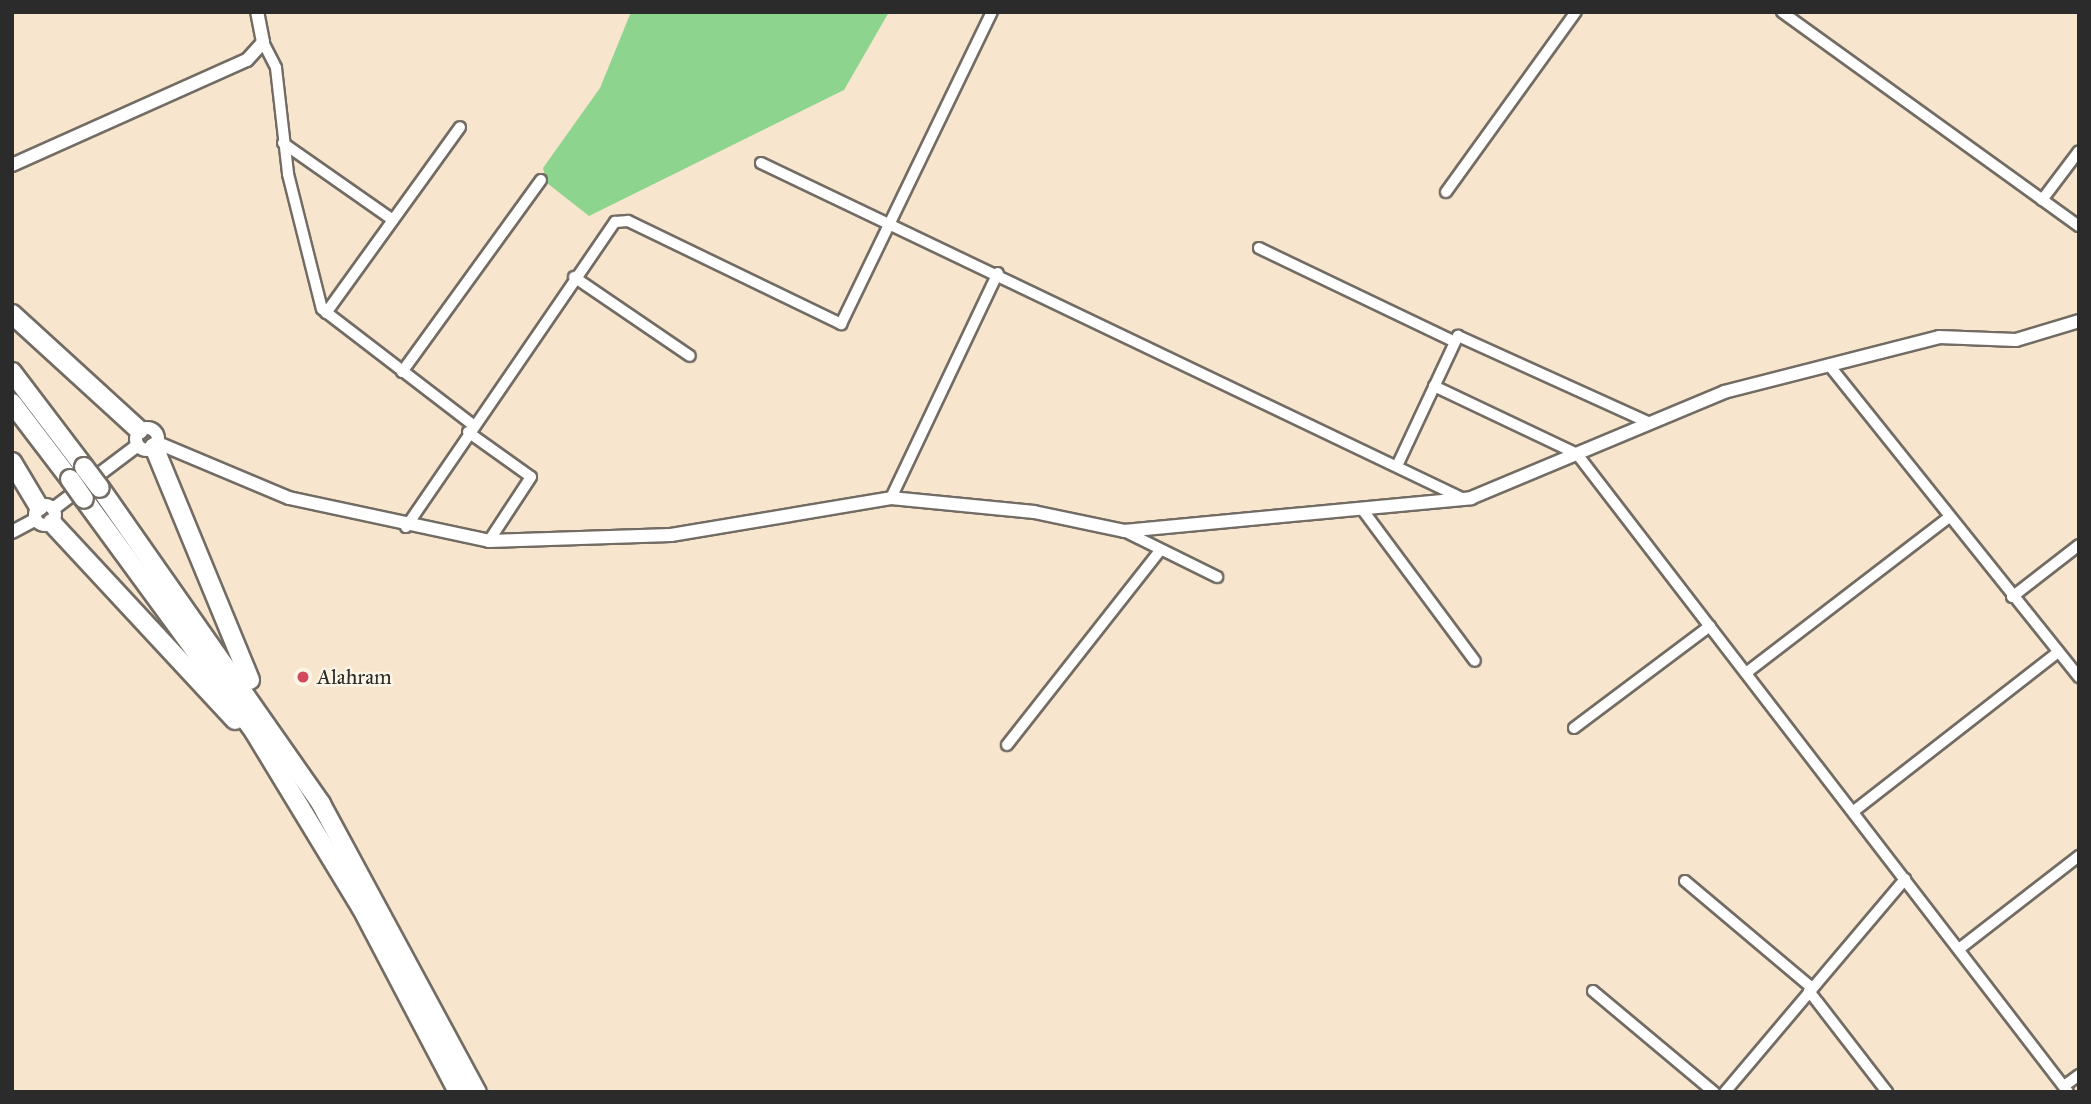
<!DOCTYPE html>
<style>
body{margin:0}
#map{position:relative;width:2091px;height:1104px;overflow:hidden;background:#f7e5cd;font-family:"IM FELL Great Primer",serif}
div>[style]{position:absolute}
.green>*{inset:0;background:#8dd48f}
.roads{filter:drop-shadow(2px 0 #726c64) drop-shadow(-2px 0 #726c64) drop-shadow(0 2px #726c64) drop-shadow(0 -2px #726c64)}
.minor>*{height:10px;margin:-5px;padding:0 5px;transform-origin:5px;border-radius:5px;background:#fff}
.tertiary>*{height:12px;margin:-6px;padding:0 6px;transform-origin:6px;border-radius:6px;background:#fff}
.tertiary>.ring{margin:-6px;padding:0;box-sizing:content-box;background:none;border:12px solid #fff;border-radius:50%}
.motorway>*{height:18px;margin:-9px;padding:0 9px;transform-origin:9px;border-radius:9px;background:#fff}
.bridges{filter:drop-shadow(2px 0 #726c64) drop-shadow(-2px 0 #726c64) drop-shadow(0 2px #726c64) drop-shadow(0 -2px #726c64)}
.motorway-bridge>*{height:18px;margin:-9px;padding:0 9px;transform-origin:9px;border-radius:9px;background:#fff}
.dots>*{width:19px;height:19px;translate:-50% -50%;box-sizing:border-box;border:4px solid #fcf5e5;border-radius:50%}
span{translate:-50% -50%;white-space:nowrap;text-align:center;line-height:1.15;-webkit-text-stroke:5px #fcf5e5;paint-order:stroke}
.poi-label{font-size:21px;color:#2b2b2b}
.left{translate:0 -50%;text-align:left}
.frame{position:absolute;inset:0;border:14px solid #2b2b2b;pointer-events:none}
</style>
<div id="map">
<div class="green">
<div style="clip-path:polygon(631px 12px,889px 12px,844px 90px,589px 216px,547px 183px,543px 168px,600px 88px)"></div>
</div>
<div class="roads">
<div class="minor">
<div style="left:1782px;top:12px;width:366px;rotate:35.8deg"></div>
<div style="left:263px;top:42px;width:29px;rotate:63deg"></div>
<div style="left:276px;top:68px;width:107px;rotate:83.5deg"></div>
<div style="left:288px;top:174px;width:139px;rotate:75.9deg"></div>
<div style="left:322px;top:309px;width:190px;rotate:37.5deg"></div>
<div style="left:283px;top:143px;width:134px;rotate:35deg"></div>
<div style="left:761px;top:163px;width:779px;rotate:25.55deg"></div>
<div style="left:1446px;top:192px;width:222px;rotate:-54.2deg"></div>
<div style="left:2042px;top:200px;width:61px;rotate:-52.9deg"></div>
<div style="left:1259px;top:248px;width:217px;rotate:25.6deg"></div>
<div style="left:574px;top:277px;width:140px;rotate:34.3deg"></div>
<div style="left:326px;top:313px;width:229px;rotate:-54.2deg"></div>
<div style="left:1829px;top:365px;width:400px;rotate:51.3deg"></div>
<div style="left:402px;top:372px;width:237px;rotate:-54.1deg"></div>
<div style="left:1434px;top:386px;width:158px;rotate:25.4deg"></div>
<div style="left:1577px;top:454px;width:805px;rotate:52.42deg"></div>
<div style="left:468px;top:432px;width:77px;rotate:35.5deg"></div>
<div style="left:531px;top:477px;width:77px;rotate:123.3deg"></div>
<div style="left:1397px;top:466px;width:144px;rotate:-64.9deg"></div>
<div style="left:1458px;top:336px;width:211px;rotate:24.4deg"></div>
<div style="left:891px;top:498px;width:249px;rotate:-64.6deg"></div>
<div style="left:1362px;top:509px;width:189px;rotate:53.4deg"></div>
<div style="left:406px;top:527px;width:370px;rotate:-55.6deg"></div>
<div style="left:615px;top:222px;width:13px;rotate:-4deg"></div>
<div style="left:628px;top:221px;width:237px;rotate:25.8deg"></div>
<div style="left:841px;top:324px;width:347px;rotate:-64.2deg"></div>
<div style="left:1124px;top:531px;width:104px;rotate:26.3deg"></div>
<div style="left:2012px;top:597px;width:85px;rotate:-37.8deg"></div>
<div style="left:1746px;top:673px;width:256px;rotate:-37.5deg"></div>
<div style="left:1574px;top:728px;width:170px;rotate:-36.9deg"></div>
<div style="left:1007px;top:745px;width:246px;rotate:-51.8deg"></div>
<div style="left:1854px;top:811px;width:259px;rotate:-37.9deg"></div>
<div style="left:1685px;top:881px;width:166px;rotate:40.1deg"></div>
<div style="left:1959px;top:949px;width:152px;rotate:-37.8deg"></div>
<div style="left:1593px;top:991px;width:158px;rotate:39.9deg"></div>
<div style="left:1809px;top:991px;width:128px;rotate:52.3deg"></div>
<div style="left:2064px;top:1086px;width:19px;rotate:-36deg"></div>
<div style="left:1725px;top:1092px;width:279px;rotate:-49.8deg"></div>
</div>
<div class="tertiary">
<div style="left:12px;top:165px;width:257px;rotate:-24.1deg"></div>
<div style="left:247px;top:60px;width:24px;rotate:-48deg"></div>
<div style="left:263px;top:42px;width:31px;rotate:-101deg"></div>
<div class="ring" style="left:136px;top:428px;width:10px;height:10px"></div>
<div style="left:158px;top:443px;width:142px;rotate:22.8deg"></div>
<div style="left:289px;top:498px;width:205px;rotate:12.1deg"></div>
<div style="left:489px;top:541px;width:182px;rotate:-1.9deg"></div>
<div style="left:671px;top:535px;width:223px;rotate:-9.5deg"></div>
<div style="left:891px;top:498px;width:144px;rotate:5.6deg"></div>
<div style="left:1034px;top:512px;width:92px;rotate:11.9deg"></div>
<div style="left:1124px;top:531px;width:349px;rotate:-5.4deg"></div>
<div style="left:1471px;top:498px;width:274px;rotate:-22.7deg"></div>
<div style="left:1724px;top:392px;width:222px;rotate:-14.3deg"></div>
<div style="left:1939px;top:337px;width:77px;rotate:2.2deg"></div>
<div style="left:2016px;top:340px;width:66px;rotate:-16.8deg"></div>
<div class="ring" style="left:35px;top:505px;width:8px;height:8px"></div>
<div style="left:53px;top:509px;width:106px;rotate:-37deg"></div>
<div style="left:12px;top:532px;width:27px;rotate:-28deg"></div>
</div>
<div class="motorway">
<div style="left:12px;top:314px;width:172px;rotate:42.4deg"></div>
<div style="left:12px;top:372px;width:119px;rotate:52.8deg"></div>
<div style="left:12px;top:403px;width:96px;rotate:52.7deg"></div>
<div style="left:154px;top:447px;width:252px;rotate:67.6deg"></div>
<div style="left:12px;top:462px;width:52px;rotate:59deg"></div>
<div style="left:100px;top:488px;width:386px;rotate:55deg"></div>
<div style="left:321px;top:804px;width:328px;rotate:61.6deg"></div>
<div style="left:84px;top:499px;width:290px;rotate:53.8deg"></div>
<div style="left:255px;top:733px;width:204px;rotate:58.7deg"></div>
<div style="left:361px;top:907px;width:209px;rotate:62.3deg"></div>
<div style="left:52px;top:523px;width:269px;rotate:47.1deg"></div>
</div>
</div>
<div class="bridges">
<div class="motorway-bridge">
<div style="left:84px;top:467px;width:26px;rotate:53deg"></div>
<div style="left:70px;top:479px;width:24px;rotate:55deg"></div>
</div>
</div>
<div class="dots">
<div style="left:303px;top:677px;background:#d1495b"></div>
</div>
<div class="poi-label">
<span class="left" style="left:317px;top:677px">Alahram</span>
</div>
<div class="frame"></div>
</div>
